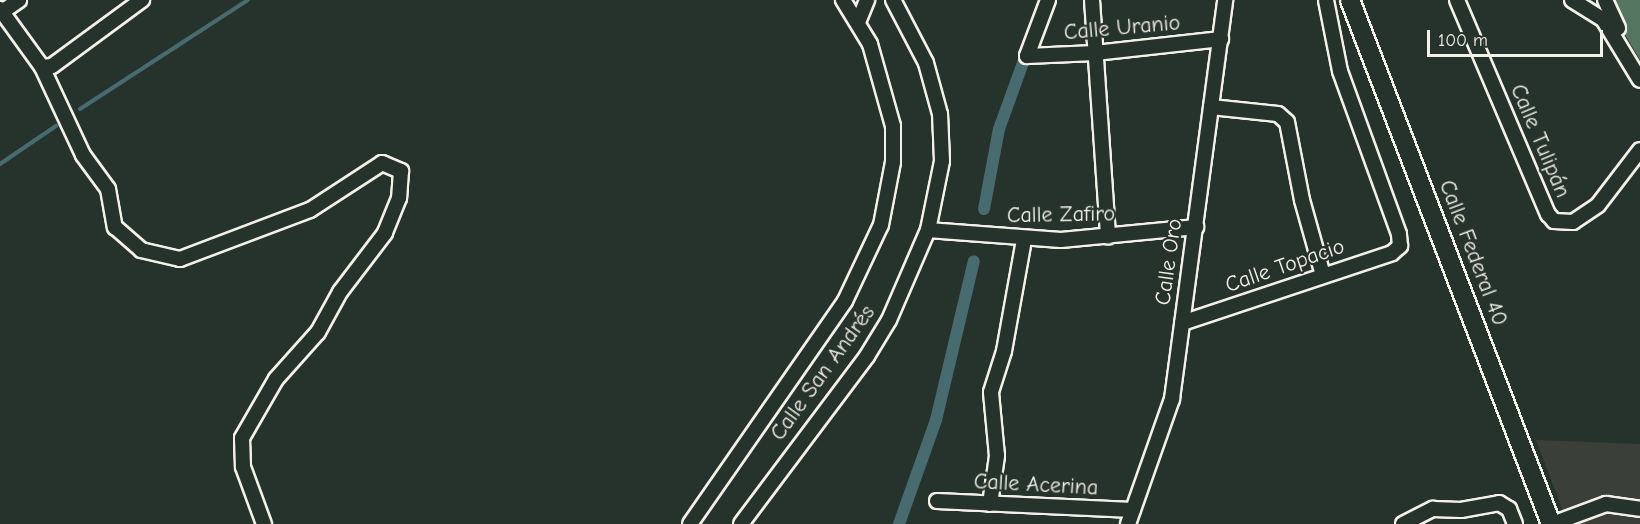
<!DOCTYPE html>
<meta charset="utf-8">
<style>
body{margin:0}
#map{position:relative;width:1640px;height:524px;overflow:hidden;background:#26332d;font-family:"Comic Neue",sans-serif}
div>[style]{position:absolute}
.built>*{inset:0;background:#3a4038}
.green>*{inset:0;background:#54755f}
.stream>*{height:4px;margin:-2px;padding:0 2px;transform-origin:2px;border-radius:2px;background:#486b6f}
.canal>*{height:12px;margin:-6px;padding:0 6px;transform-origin:6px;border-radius:6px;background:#486b6f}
.roads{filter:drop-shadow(2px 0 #f4f1e8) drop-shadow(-2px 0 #f4f1e8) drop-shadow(0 2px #f4f1e8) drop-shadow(0 -2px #f4f1e8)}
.minor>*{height:14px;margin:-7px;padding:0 7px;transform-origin:7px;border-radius:7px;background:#26332d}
.major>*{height:18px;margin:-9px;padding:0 9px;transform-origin:9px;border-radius:9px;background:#26332d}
span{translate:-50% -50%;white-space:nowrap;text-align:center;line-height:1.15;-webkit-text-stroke:4.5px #26332d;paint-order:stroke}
.street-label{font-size:22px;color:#f4f1e8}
.scale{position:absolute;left:1427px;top:30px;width:176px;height:27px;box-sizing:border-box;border:3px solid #f4f1e8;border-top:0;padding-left:8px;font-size:18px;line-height:21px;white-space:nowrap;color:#f4f1e8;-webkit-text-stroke:4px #26332d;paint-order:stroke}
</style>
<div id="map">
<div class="built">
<div style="clip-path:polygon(1536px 440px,1640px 444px,1640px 524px,1568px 524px)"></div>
</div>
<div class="green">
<div style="clip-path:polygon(1610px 0,1640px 0,1640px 60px,1611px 11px)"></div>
</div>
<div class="stream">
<div style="left:80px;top:109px;width:200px;rotate:-33deg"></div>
<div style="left:0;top:164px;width:68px;rotate:-34.2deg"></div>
</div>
<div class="canal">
<div style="left:984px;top:209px;width:81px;rotate:-79.4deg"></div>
<div style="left:999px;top:129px;width:85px;rotate:-70.1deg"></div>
<div style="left:899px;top:524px;width:110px;rotate:-70.4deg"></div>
<div style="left:936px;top:420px;width:163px;rotate:-76.6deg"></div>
</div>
<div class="roads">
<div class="minor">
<div style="left:1048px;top:0;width:60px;rotate:110.6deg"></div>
<div style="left:1027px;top:56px;width:68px;rotate:-2.5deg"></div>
<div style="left:1095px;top:53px;width:127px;rotate:-6.3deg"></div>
<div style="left:1092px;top:0;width:237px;rotate:86.1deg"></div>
<div style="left:1457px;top:0;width:233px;rotate:67deg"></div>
<div style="left:1548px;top:214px;width:9px;rotate:49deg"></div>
<div style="left:1554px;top:221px;width:19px;rotate:3deg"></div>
<div style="left:1573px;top:222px;width:30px;rotate:-34deg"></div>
<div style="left:1598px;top:205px;width:69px;rotate:-52.6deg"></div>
<div style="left:1572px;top:0;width:36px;rotate:32deg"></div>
<div style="left:1603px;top:19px;width:71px;rotate:58.8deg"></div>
<div style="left:1605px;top:0;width:31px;rotate:65deg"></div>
<div style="left:0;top:9px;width:72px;rotate:54.1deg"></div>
<div style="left:42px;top:67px;width:97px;rotate:65deg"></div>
<div style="left:83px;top:155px;width:42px;rotate:53.7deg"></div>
<div style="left:108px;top:189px;width:39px;rotate:80deg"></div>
<div style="left:115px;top:227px;width:35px;rotate:41deg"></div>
<div style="left:141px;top:250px;width:40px;rotate:13deg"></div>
<div style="left:180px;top:259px;width:139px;rotate:-20.7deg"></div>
<div style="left:310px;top:210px;width:86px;rotate:-33.1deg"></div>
<div style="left:382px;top:163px;width:21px;rotate:23deg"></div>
<div style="left:401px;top:171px;width:27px;rotate:94deg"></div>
<div style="left:399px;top:198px;width:38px;rotate:112deg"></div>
<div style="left:385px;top:233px;width:74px;rotate:127.3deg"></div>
<div style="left:340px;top:292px;width:46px;rotate:118.8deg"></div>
<div style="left:318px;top:332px;width:63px;rotate:131.8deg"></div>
<div style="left:276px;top:379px;width:68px;rotate:120deg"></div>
<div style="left:242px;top:438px;width:29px;rotate:88deg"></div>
<div style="left:243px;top:467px;width:61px;rotate:69.8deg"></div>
<div style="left:2px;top:12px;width:21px;rotate:-35deg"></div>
<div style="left:859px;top:20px;width:22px;rotate:-68deg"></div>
<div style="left:42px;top:67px;width:10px;rotate:-6deg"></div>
<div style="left:52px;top:66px;width:112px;rotate:-36.3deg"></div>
<div style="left:1211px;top:107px;width:67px;rotate:6deg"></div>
<div style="left:1278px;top:114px;width:12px;rotate:42deg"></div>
<div style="left:1287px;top:122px;width:79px;rotate:79.1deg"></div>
<div style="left:1302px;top:200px;width:78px;rotate:74.4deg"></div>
<div style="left:928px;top:230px;width:133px;rotate:4.3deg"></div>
<div style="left:1061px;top:240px;width:136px;rotate:-5.5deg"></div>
<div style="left:1182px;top:323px;width:221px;rotate:-18.4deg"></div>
<div style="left:1392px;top:253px;width:11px;rotate:-41deg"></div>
<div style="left:1400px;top:246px;width:12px;rotate:-95deg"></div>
<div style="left:1399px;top:234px;width:173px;rotate:-109.9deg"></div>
<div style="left:1340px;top:71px;width:72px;rotate:-101.2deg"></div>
<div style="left:937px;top:501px;width:196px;rotate:2.6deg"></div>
<div style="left:990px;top:504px;width:49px;rotate:-81.7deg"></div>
<div style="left:997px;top:456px;width:64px;rotate:-95.4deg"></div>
<div style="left:991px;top:392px;width:43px;rotate:-72.4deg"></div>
<div style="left:1004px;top:351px;width:113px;rotate:-79.8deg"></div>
<div style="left:690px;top:524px;width:272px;rotate:-55.2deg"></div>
<div style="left:845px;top:301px;width:84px;rotate:-64.7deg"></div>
<div style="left:881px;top:225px;width:64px;rotate:-79.2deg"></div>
<div style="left:893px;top:162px;width:36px;rotate:-90deg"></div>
<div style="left:893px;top:126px;width:85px;rotate:-105.7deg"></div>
<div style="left:870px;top:44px;width:52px;rotate:-121.5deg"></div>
<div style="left:741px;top:524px;width:210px;rotate:-53.1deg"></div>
<div style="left:867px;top:356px;width:42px;rotate:-58.6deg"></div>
<div style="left:889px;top:320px;width:98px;rotate:-66.6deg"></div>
<div style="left:928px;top:230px;width:70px;rotate:-78.5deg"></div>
<div style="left:942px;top:161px;width:47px;rotate:-92.4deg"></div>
<div style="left:940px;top:114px;width:53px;rotate:-105.4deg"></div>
<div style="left:926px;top:63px;width:71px;rotate:-117.6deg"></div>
<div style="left:1128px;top:524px;width:133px;rotate:-70.6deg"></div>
<div style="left:1172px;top:399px;width:403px;rotate:-82.4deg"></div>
<div style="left:1403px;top:524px;width:34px;rotate:-27deg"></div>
<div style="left:1433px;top:509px;width:28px;rotate:2deg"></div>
<div style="left:1461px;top:510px;width:39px;rotate:-10deg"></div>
<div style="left:1499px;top:503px;width:12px;rotate:31deg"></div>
<div style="left:1509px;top:509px;width:16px;rotate:68deg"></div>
<div style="left:1552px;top:524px;width:58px;rotate:-20.3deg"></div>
<div style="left:1606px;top:504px;width:34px;rotate:8deg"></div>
</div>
<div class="major">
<div style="left:1350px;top:0;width:561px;rotate:69.01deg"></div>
</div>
</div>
<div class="street-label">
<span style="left:1122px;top:28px;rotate:-5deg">Calle Uranio</span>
<span style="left:1540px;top:141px;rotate:67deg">Calle Tulipán</span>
<span style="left:1061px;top:215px;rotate:-1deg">Calle Zafiro</span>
<span style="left:1473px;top:253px;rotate:69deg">Calle Federal 40</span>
<span style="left:1169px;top:262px;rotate:-82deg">Calle Oro</span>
<span style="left:1285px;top:266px;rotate:-19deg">Calle Topacio</span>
<span style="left:823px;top:373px;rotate:-54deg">Calle San Andrés</span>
<span style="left:1036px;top:485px;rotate:3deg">Calle Acerina</span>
</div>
<div class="scale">100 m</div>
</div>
